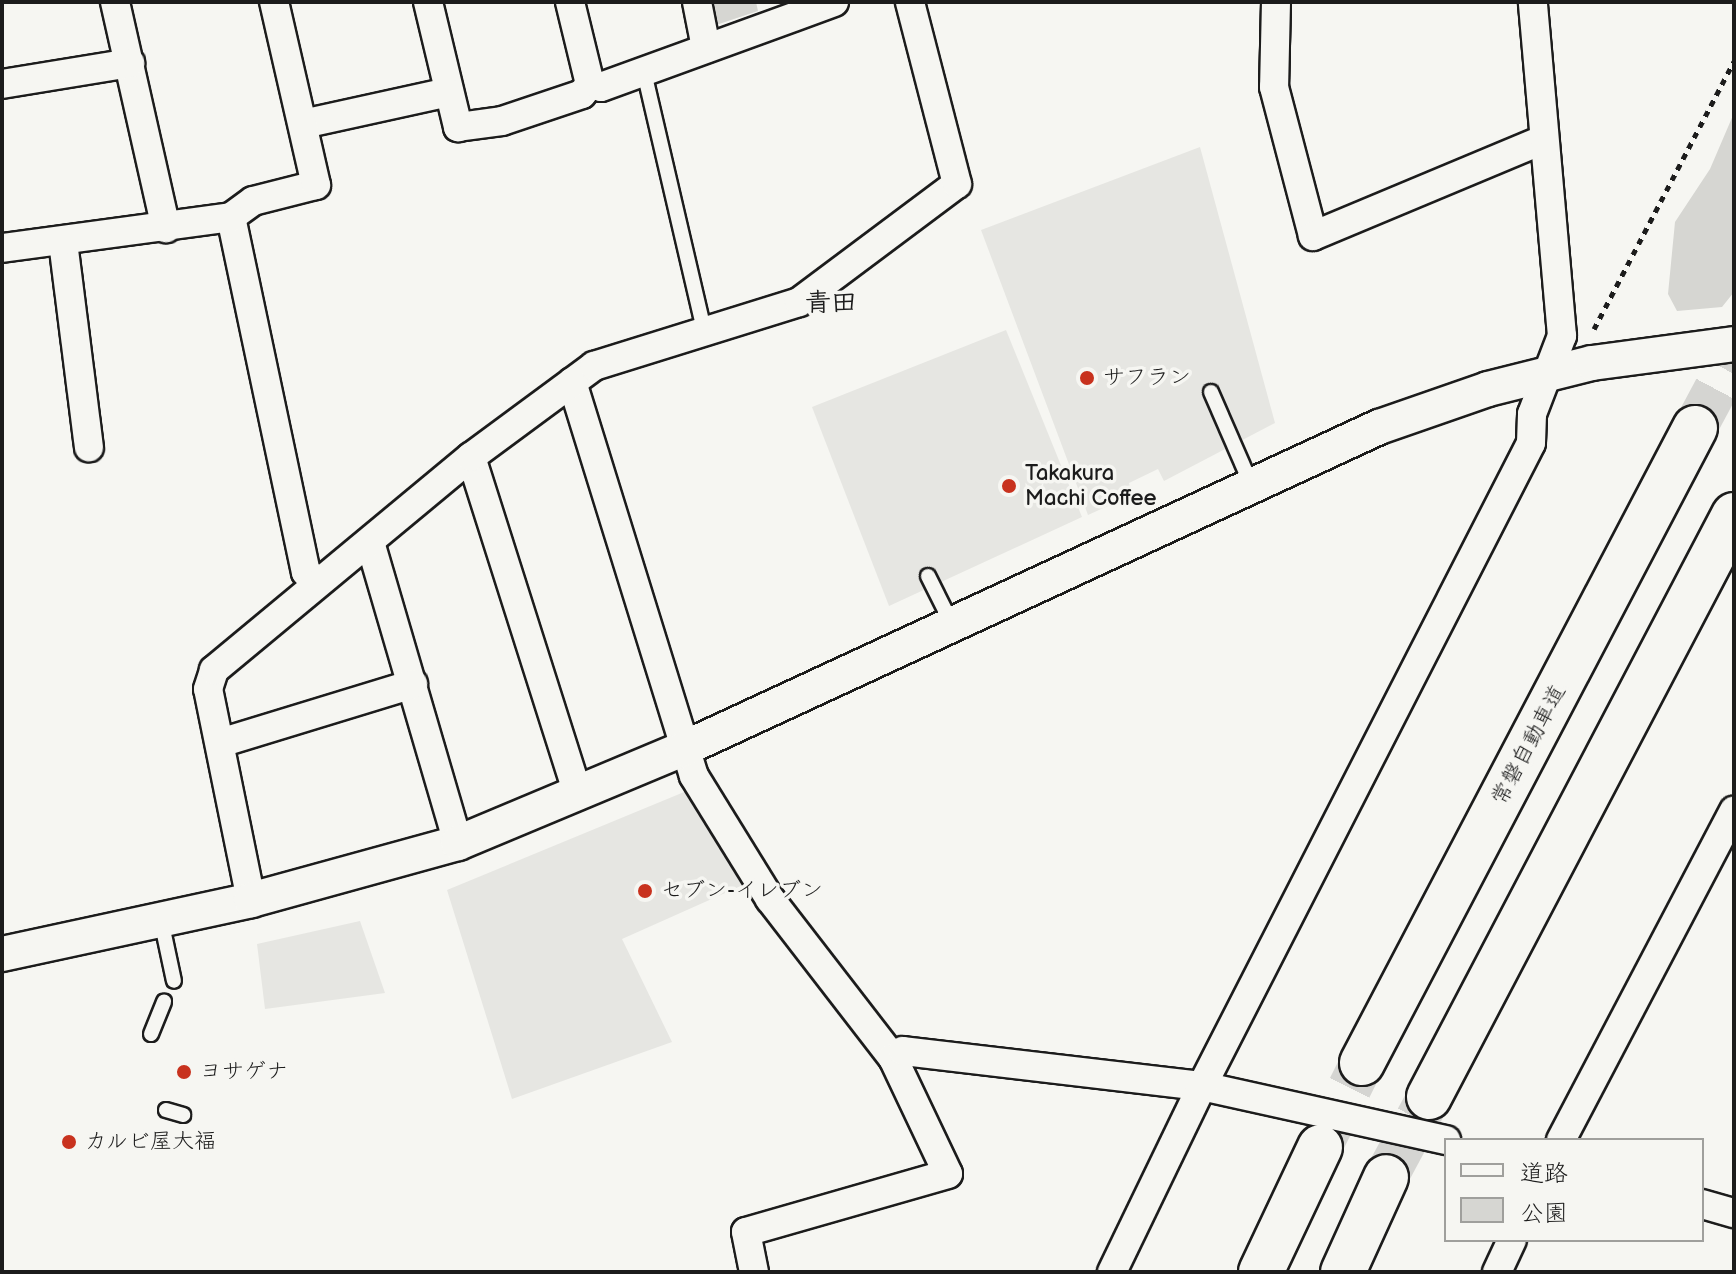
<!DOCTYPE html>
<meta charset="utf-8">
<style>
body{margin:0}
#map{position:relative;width:1736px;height:1274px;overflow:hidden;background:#f6f6f2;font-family:"Balsamiq Sans","Klee One",sans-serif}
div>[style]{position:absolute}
.built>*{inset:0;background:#e6e6e2}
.green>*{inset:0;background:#d6d6d2}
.motorway-tunnel>*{height:44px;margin-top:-22px;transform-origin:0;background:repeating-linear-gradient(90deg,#d5d5d2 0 44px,transparent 0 66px)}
.path>*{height:5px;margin-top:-2.5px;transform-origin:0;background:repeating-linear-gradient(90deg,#1c1c1c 0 6px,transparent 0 12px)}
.roads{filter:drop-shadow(2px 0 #1c1c1c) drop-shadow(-2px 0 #1c1c1c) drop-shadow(0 2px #1c1c1c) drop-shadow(0 -2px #1c1c1c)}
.service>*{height:14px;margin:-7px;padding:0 7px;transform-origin:7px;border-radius:7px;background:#f6f6f2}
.minor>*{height:28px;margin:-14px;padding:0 14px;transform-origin:14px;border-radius:14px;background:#f6f6f2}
.tertiary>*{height:34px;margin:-17px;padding:0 17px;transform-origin:17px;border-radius:17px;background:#f6f6f2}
.motorway>*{height:44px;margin:-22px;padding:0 22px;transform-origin:22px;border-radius:22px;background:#f6f6f2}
.dots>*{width:22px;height:22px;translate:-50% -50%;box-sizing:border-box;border:4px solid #f6f6f2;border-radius:50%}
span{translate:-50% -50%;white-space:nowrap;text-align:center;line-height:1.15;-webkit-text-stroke:7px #f6f6f2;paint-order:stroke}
.poi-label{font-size:22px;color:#1c1c1c}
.left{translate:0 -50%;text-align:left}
.street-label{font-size:22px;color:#1c1c1c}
.quarter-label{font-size:26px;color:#1c1c1c;font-weight:700}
.frame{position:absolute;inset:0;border:4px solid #1c1c1c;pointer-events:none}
.legend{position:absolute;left:1444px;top:1138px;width:260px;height:104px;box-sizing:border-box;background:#f6f6f2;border:2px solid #9f9f9c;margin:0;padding:10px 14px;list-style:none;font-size:24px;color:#1c1c1c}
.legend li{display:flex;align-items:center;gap:16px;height:40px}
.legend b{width:40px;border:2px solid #9f9f9c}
</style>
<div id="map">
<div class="built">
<div style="clip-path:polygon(1200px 147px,1275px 423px,1164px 481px,1158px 469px,1129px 483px,1132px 495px,1088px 515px,981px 230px)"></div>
<div style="clip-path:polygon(1006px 330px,1082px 517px,889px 606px,812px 407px)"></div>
<div style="clip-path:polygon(689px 790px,743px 885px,622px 939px,672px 1042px,512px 1099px,447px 890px)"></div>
<div style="clip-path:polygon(360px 921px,385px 993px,265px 1009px,257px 944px)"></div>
</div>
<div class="green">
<div style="clip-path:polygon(710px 2px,756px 2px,758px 11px,716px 25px)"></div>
<div style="clip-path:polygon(1734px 113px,1734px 292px,1722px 307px,1677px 311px,1668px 294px,1675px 222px,1710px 169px)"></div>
</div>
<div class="motorway-tunnel">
<div style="left:1695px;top:428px;width:83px;rotate:-61.9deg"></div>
<div style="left:1320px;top:1147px;width:94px;rotate:-63.4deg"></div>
<div style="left:1386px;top:1177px;width:91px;rotate:-61.7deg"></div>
</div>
<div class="path">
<div style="left:1594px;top:329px;width:302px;rotate:-62.4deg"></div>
</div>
<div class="roads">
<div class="service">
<div style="left:644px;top:72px;width:265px;rotate:76.9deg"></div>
<div style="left:1211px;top:392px;width:100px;rotate:66.5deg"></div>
<div style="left:928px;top:576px;width:54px;rotate:63.4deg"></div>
<div style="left:161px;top:920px;width:62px;rotate:78deg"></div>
<div style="left:151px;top:1034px;width:35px;rotate:-68deg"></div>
<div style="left:166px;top:1110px;width:18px;rotate:16deg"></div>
</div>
<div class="minor">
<div style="left:115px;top:2px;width:232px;rotate:77.3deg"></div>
<div style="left:428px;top:2px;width:129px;rotate:76.5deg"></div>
<div style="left:458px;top:127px;width:44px;rotate:-7.8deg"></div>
<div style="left:502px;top:121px;width:84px;rotate:-18.6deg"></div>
<div style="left:582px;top:94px;width:13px;rotate:-51deg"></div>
<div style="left:570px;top:2px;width:84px;rotate:76.3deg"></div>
<div style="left:697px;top:2px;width:47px;rotate:78.9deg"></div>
<div style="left:1276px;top:2px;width:85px;rotate:91.3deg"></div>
<div style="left:1274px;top:87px;width:154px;rotate:75.3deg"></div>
<div style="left:1313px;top:236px;width:248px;rotate:-22.7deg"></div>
<div style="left:2px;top:84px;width:130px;rotate:-9.3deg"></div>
<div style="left:590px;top:84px;width:11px;rotate:15deg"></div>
<div style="left:601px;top:87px;width:248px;rotate:-20deg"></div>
<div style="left:303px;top:124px;width:148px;rotate:-12.4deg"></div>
<div style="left:231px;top:217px;width:363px;rotate:78.1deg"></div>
<div style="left:306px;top:572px;width:15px;rotate:42deg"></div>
<div style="left:63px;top:242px;width:207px;rotate:82.8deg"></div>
<div style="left:2px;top:248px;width:231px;rotate:-7.7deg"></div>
<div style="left:231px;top:217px;width:27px;rotate:-36deg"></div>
<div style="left:253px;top:201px;width:65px;rotate:-14.3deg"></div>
<div style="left:316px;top:185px;width:188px;rotate:-102.9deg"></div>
<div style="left:572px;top:382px;width:412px;rotate:72.8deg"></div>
<div style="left:694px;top:776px;width:145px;rotate:58.3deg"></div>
<div style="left:770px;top:899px;width:201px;rotate:52.3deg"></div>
<div style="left:893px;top:1058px;width:128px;rotate:64.6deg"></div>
<div style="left:948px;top:1174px;width:210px;rotate:164deg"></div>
<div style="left:746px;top:1232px;width:41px;rotate:78.7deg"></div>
<div style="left:471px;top:457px;width:355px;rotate:72.4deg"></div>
<div style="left:370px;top:542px;width:314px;rotate:73.7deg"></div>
<div style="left:220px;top:743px;width:202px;rotate:-17deg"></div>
<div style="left:251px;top:900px;width:215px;rotate:-101.5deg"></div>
<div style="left:208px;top:689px;width:20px;rotate:-72deg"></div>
<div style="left:214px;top:670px;width:334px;rotate:-39.7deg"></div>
<div style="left:471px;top:457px;width:153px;rotate:-36.5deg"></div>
<div style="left:594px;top:366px;width:215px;rotate:-17.3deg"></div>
<div style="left:799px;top:302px;width:197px;rotate:-36.8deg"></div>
<div style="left:957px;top:184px;width:188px;rotate:-104.5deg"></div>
<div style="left:893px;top:1058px;width:12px;rotate:-35deg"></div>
<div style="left:903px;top:1051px;width:301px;rotate:6.7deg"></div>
<div style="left:1202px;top:1086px;width:250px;rotate:12.5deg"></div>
<div style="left:1561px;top:1140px;width:372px;rotate:-62.3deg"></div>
<div style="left:1702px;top:1204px;width:33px;rotate:16deg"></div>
<div style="left:1112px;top:1272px;width:207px;rotate:-64.2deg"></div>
<div style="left:1202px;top:1086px;width:722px;rotate:-62.9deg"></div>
<div style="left:1531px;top:443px;width:29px;rotate:-88deg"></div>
<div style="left:1532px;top:414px;width:84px;rotate:-69deg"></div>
<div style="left:1562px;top:336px;width:335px;rotate:-95deg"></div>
<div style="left:1497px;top:1272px;width:35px;rotate:-65deg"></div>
</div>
<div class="tertiary">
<div style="left:2px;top:954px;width:255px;rotate:-12.2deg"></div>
<div style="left:251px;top:900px;width:215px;rotate:-15.4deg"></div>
<div style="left:458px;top:843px;width:244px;rotate:-22.7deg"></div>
<div style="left:683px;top:749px;width:767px;rotate:-24.83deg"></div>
<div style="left:1379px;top:427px;width:115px;rotate:-19.2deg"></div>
<div style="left:1488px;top:389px;width:107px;rotate:-14deg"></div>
<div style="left:1592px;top:363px;width:143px;rotate:-7.6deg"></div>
</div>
<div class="motorway">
<div style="left:1362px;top:1063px;width:717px;rotate:-62.33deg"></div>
<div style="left:1429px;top:1097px;width:657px;rotate:-62.34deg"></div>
<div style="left:1261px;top:1272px;width:138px;rotate:-64.7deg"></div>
<div style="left:1343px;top:1272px;width:104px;rotate:-65.6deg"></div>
</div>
</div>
<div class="dots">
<div style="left:1087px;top:378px;background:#c8321e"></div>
<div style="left:1009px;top:486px;background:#c8321e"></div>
<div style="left:645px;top:891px;background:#c8321e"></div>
<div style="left:184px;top:1072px;background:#c8321e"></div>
<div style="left:69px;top:1142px;background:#c8321e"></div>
</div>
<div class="poi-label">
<span class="left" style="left:1103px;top:378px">サフラン</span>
<span class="left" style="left:1025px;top:486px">Takakura<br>Machi Coffee</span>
<span class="left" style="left:661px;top:891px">セブン-イレブン</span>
<span class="left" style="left:200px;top:1072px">ヨサゲナ</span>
<span class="left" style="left:85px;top:1142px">カルビ屋大福</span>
</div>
<div class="street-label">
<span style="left:1529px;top:745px;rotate:-62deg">常磐自動車道</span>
</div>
<div class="quarter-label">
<span style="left:831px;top:304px">青田</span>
</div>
<div class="frame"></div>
<ul class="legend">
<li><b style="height:10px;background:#f6f6f2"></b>道路</li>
<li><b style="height:22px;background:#d6d6d2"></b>公園</li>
</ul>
</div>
